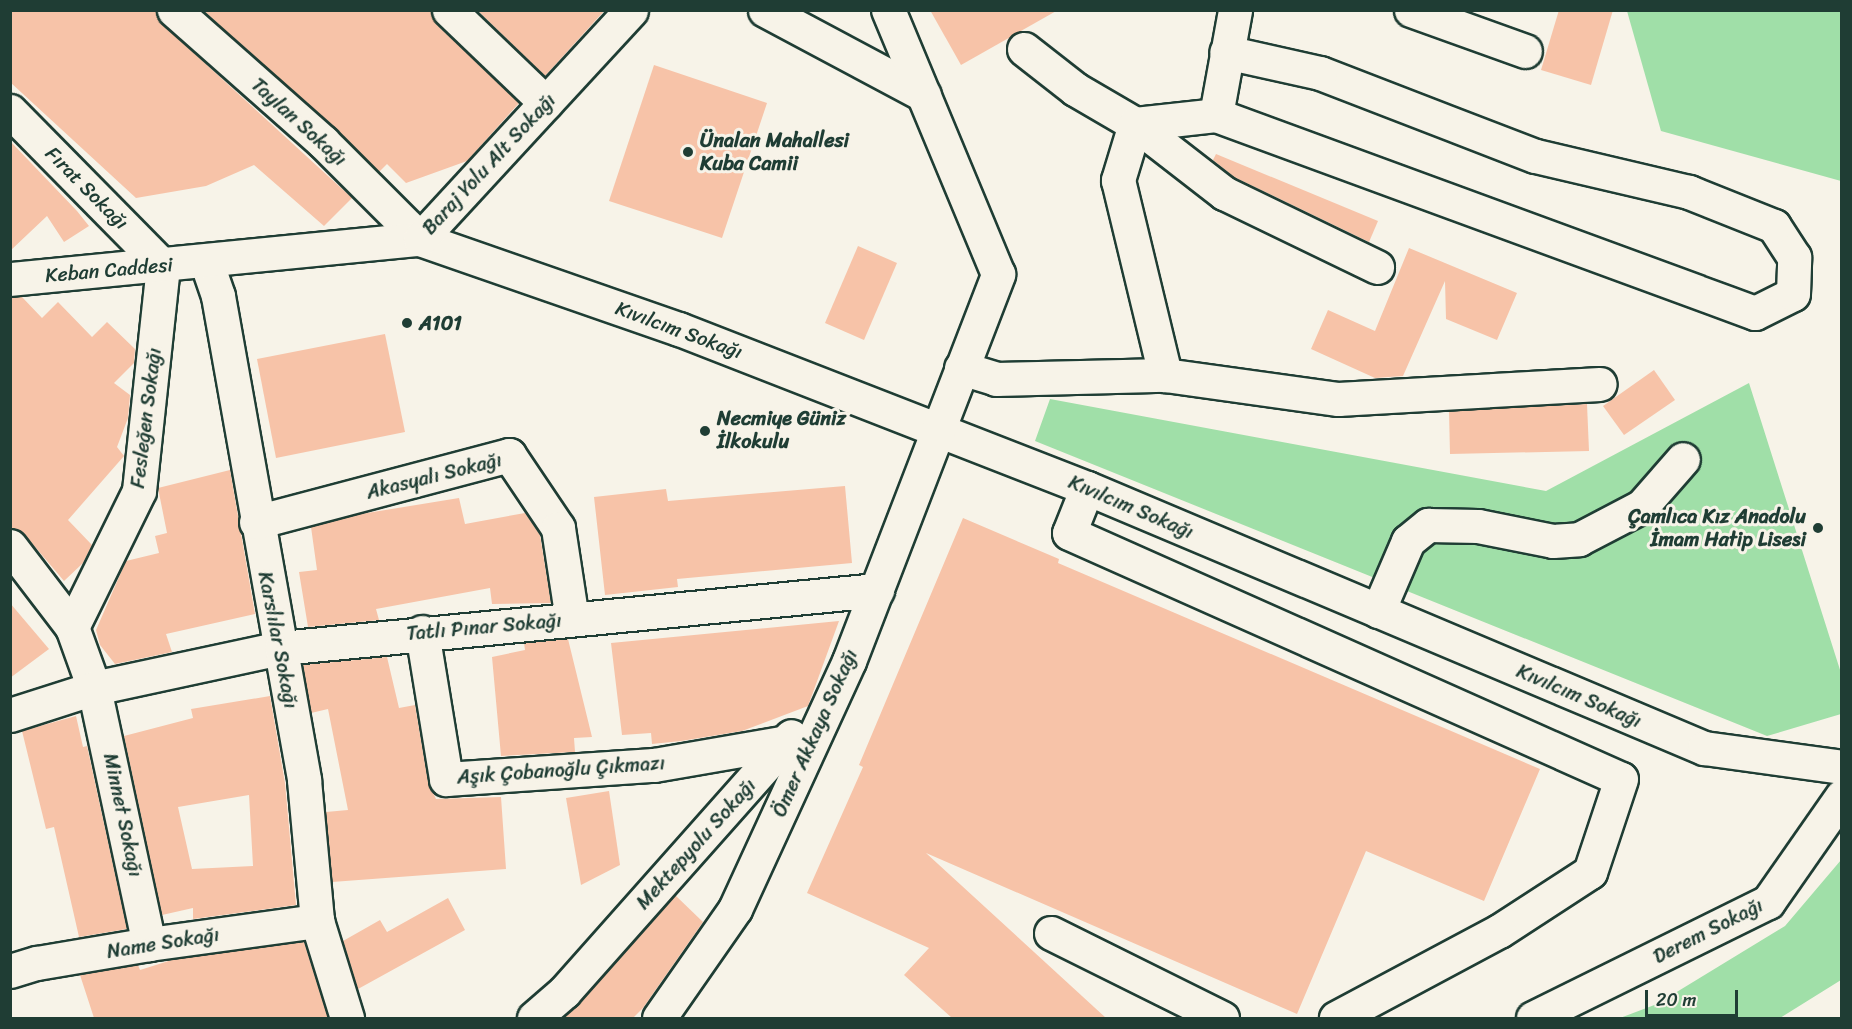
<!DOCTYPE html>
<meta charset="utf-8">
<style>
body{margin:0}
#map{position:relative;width:1852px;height:1029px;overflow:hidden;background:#f7f3e8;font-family:Sriracha,sans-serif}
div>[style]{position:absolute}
.green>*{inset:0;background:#a0dfa8}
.building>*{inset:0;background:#f7c3a8}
.roads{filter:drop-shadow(2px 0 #1f3d34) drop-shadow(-2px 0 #1f3d34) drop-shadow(0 2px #1f3d34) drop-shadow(0 -2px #1f3d34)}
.minor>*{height:33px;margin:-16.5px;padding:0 16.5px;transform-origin:16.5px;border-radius:16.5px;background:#f7f3e8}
.dots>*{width:16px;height:16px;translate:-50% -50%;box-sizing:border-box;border:3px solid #f7f3e8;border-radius:50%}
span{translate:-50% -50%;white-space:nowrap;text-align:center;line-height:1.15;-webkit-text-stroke:6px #f7f3e8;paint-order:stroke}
.street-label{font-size:20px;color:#1f3d34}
.poi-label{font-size:20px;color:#1f3d34;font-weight:700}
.left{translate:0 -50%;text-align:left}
.right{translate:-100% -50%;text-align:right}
.frame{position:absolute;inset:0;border:12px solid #1f3d34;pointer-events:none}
.scale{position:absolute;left:1645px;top:990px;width:93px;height:27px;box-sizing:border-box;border:3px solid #1f3d34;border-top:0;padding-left:8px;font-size:18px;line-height:21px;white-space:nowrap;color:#1f3d34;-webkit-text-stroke:4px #f7f3e8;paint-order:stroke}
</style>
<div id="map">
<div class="green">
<div style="clip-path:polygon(1627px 11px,1841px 11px,1841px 181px,1661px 131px)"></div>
<div style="clip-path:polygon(1749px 383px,1841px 673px,1841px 714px,1767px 736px,1035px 441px,1050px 399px,1546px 491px)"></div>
<div style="clip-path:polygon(1841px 860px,1841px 980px,1780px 1018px,1620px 1018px,1657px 1004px,1785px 926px)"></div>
</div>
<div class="building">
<div style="clip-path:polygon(10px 10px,156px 10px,162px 24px,352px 198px,324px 226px,254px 165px,206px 186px,136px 198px,10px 82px)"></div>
<div style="clip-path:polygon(203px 10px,431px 10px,436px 24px,519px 103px,467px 161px,406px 183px,387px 164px,379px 172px)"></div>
<div style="clip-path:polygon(477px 10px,605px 10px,545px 76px)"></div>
<div style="clip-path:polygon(930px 10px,1058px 10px,961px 65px)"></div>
<div style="clip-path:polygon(1559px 10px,1613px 10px,1591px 85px,1541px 70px)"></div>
<div style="clip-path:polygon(654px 65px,767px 103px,722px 238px,609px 201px)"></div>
<div style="clip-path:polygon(10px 141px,77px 211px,89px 226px,64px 242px,47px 216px,10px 251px)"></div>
<div style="clip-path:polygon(1216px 154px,1378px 221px,1369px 242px,1234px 177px,1213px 160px)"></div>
<div style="clip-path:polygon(858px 246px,897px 263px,864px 340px,825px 323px)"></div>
<div style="clip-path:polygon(1409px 248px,1517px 293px,1497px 340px,1446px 319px,1445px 281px,1403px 376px,1375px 378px,1311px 349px,1328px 310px,1375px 331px)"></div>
<div style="clip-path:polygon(22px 297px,42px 318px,58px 302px,92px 337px,107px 322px,135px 349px,134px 363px,114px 383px,130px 395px,128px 418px,117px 447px,124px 456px,68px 520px,92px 545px,83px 563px,64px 581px,25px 535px,10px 528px,10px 298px)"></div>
<div style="clip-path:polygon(385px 334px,405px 432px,276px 458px,257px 359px)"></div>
<div style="clip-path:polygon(1654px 370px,1675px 400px,1624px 435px,1603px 406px)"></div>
<div style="clip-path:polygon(1587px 404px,1589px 451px,1450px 454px,1449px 411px)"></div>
<div style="clip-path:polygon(230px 470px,255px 614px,166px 634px,172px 652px,115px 664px,100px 645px,96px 630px,126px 561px,159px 553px,155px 536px,167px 533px,158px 488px)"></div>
<div style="clip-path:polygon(845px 486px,852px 563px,677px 579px,678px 587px,605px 595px,594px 497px,666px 489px,668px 501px)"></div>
<div style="clip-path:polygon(459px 498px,465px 524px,525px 513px,540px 535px,551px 603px,492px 604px,490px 588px,376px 609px,379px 620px,308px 627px,299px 572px,317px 570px,311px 527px,361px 514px)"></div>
<div style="clip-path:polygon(963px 518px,1059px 559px,1058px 563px,1540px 769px,1484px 901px,1366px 851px,1297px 1014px,926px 853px,1106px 1018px,952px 1018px,904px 975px,929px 948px,807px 893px,863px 767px,859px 765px)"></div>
<div style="clip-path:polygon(10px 603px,49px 649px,10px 678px)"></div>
<div style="clip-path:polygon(839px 621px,808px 706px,742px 731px,681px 741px,652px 744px,651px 733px,622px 735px,611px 643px)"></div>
<div style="clip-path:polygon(568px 639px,592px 737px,574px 738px,575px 752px,501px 756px,492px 657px,525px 650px,524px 643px)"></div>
<div style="clip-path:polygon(387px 657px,399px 708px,415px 705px,428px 782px,436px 799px,501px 797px,506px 869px,332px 882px,326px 812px,348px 810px,328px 709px,311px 713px,303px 665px)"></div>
<div style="clip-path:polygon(evenodd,270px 696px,285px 783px,296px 905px,193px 919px,193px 908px,162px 915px,124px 736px,193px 718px,191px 709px,270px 696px,249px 795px,253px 866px,192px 869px,178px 807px,249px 795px)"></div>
<div style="clip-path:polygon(76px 716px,83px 747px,87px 746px,127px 929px,79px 937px,54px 827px,46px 829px,22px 731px)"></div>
<div style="clip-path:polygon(609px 791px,620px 865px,581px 885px,566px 798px)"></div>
<div style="clip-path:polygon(675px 895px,703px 922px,643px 1008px,633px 1018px,562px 1018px)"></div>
<div style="clip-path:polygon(448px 898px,465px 930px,358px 989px,343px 941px,380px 920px,387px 932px)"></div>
<div style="clip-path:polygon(304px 942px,328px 1018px,94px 1018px,80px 975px,138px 965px,140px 970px,175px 959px)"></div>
</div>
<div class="roads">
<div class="minor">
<div style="left:174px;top:10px;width:199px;rotate:41.5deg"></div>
<div style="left:323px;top:142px;width:137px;rotate:45deg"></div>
<div style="left:420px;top:239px;width:274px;rotate:19.2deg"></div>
<div style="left:679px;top:329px;width:438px;rotate:21.3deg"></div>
<div style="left:1087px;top:488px;width:670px;rotate:22.85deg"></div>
<div style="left:1704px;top:748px;width:139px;rotate:7.8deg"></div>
<div style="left:449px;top:10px;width:134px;rotate:43.8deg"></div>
<div style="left:765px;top:10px;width:180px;rotate:28.1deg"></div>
<div style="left:1411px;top:10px;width:121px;rotate:19.8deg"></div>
<div style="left:1024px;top:49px;width:65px;rotate:38.1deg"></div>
<div style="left:1075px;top:89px;width:69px;rotate:30.3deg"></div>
<div style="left:1135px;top:124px;width:113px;rotate:37.8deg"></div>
<div style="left:1224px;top:193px;width:170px;rotate:25.8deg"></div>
<div style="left:10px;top:111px;width:218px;rotate:45.4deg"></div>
<div style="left:163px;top:266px;width:226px;rotate:96.1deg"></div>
<div style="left:139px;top:491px;width:152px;rotate:116.2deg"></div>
<div style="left:1216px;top:115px;width:107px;rotate:-79.7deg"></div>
<div style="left:1135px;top:124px;width:81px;rotate:-6.3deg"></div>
<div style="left:1216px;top:115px;width:574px;rotate:20.17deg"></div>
<div style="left:1755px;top:313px;width:42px;rotate:-26.6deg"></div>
<div style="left:1793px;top:294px;width:37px;rotate:-88deg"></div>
<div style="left:1794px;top:257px;width:37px;rotate:-123deg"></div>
<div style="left:1774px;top:226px;width:92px;rotate:-158.2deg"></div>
<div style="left:1689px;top:192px;width:158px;rotate:-166.8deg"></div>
<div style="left:1535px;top:156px;width:230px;rotate:-158.9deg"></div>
<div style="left:1320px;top:73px;width:96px;rotate:-167.4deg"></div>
<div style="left:1135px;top:124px;width:59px;rotate:106.9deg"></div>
<div style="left:1118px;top:180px;width:201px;rotate:76.4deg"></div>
<div style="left:206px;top:261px;width:37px;rotate:71deg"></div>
<div style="left:218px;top:296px;width:492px;rotate:79.9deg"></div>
<div style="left:304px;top:780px;width:142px;rotate:84.7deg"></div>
<div style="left:317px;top:921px;width:102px;rotate:72.8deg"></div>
<div style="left:10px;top:279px;width:412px;rotate:-5.6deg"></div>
<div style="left:420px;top:239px;width:311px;rotate:-47.3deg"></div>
<div style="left:961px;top:368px;width:37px;rotate:17deg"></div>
<div style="left:996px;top:379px;width:169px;rotate:-1.4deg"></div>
<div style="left:1165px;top:375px;width:175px;rotate:7.9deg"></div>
<div style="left:1338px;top:399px;width:262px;rotate:-3.3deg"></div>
<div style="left:1087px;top:488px;width:48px;rotate:111.8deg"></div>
<div style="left:1069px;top:533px;width:604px;rotate:24.02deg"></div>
<div style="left:1621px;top:779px;width:98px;rotate:108.4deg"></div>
<div style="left:1590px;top:872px;width:108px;rotate:147deg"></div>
<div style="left:1499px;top:931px;width:185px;rotate:151.9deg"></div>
<div style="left:256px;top:522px;width:262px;rotate:-14.8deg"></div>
<div style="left:509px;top:455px;width:88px;rotate:56.1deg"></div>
<div style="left:558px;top:528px;width:92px;rotate:81.3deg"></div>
<div style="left:10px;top:546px;width:102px;rotate:52.6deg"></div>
<div style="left:72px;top:627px;width:65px;rotate:70.2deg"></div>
<div style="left:94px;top:688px;width:262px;rotate:77.9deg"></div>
<div style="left:1378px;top:611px;width:76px;rotate:-66.8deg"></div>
<div style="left:1408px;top:541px;width:26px;rotate:-39deg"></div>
<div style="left:1428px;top:525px;width:50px;rotate:1.1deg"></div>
<div style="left:1478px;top:526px;width:76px;rotate:11.3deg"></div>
<div style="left:1553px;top:541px;width:26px;rotate:-4deg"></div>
<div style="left:1579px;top:539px;width:71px;rotate:-27.6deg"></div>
<div style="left:1642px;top:506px;width:62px;rotate:-48.9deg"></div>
<div style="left:422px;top:632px;width:149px;rotate:80.7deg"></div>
<div style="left:446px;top:779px;width:208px;rotate:-3.9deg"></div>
<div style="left:654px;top:765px;width:135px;rotate:-9.8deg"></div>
<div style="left:10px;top:715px;width:88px;rotate:-17.8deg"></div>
<div style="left:94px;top:688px;width:191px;rotate:-12.1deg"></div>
<div style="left:281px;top:648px;width:599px;rotate:-5.56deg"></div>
<div style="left:1051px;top:933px;width:191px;rotate:26.4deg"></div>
<div style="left:10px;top:971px;width:28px;rotate:-17deg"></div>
<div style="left:37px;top:963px;width:114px;rotate:-9.6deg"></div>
<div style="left:149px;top:944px;width:170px;rotate:-7.8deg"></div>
<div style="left:534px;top:1018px;width:40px;rotate:-41deg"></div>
<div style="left:564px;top:992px;width:342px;rotate:-48.4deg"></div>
<div style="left:659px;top:1018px;width:133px;rotate:-55.1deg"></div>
<div style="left:735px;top:909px;width:273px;rotate:-65.3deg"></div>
<div style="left:849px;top:661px;width:415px;rotate:-68.9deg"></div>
<div style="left:998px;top:274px;width:286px;rotate:-112.6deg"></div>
<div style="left:1533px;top:1018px;width:262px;rotate:-26.3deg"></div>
<div style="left:1768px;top:902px;width:129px;rotate:-55.1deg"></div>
</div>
</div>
<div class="dots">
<div style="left:688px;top:152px;background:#1f3d34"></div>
<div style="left:407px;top:323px;background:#1f3d34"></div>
<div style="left:705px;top:431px;background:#1f3d34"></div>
<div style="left:1818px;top:528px;background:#1f3d34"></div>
</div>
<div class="street-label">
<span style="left:299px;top:122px;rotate:42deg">Taylan Sokağı</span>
<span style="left:489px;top:164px;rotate:-47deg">Baraj Yolu Alt Sokağı</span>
<span style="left:87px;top:188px;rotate:45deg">Fırat Sokağı</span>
<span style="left:109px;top:270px;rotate:-5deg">Keban Caddesi</span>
<span style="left:679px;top:330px;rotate:20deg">Kıvılcım Sokağı</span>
<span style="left:146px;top:418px;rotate:-83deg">Fesleğen Sokağı</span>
<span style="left:434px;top:476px;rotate:-14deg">Akasyalı Sokağı</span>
<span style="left:1131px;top:507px;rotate:23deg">Kıvılcım Sokağı</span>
<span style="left:484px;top:627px;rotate:-5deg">Tatlı Pınar Sokağı</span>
<span style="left:278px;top:640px;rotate:79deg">Karslılar Sokağı</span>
<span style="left:1579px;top:696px;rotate:23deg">Kıvılcım Sokağı</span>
<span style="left:815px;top:733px;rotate:-66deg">Ömer Akkaya Sokağı</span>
<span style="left:561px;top:770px;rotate:-4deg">Aşık Çobanoğlu Çıkmazı</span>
<span style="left:123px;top:815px;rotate:78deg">Minnet Sokağı</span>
<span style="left:696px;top:844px;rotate:-48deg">Mektepyolu Sokağı</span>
<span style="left:1708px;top:931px;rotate:-27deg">Derem Sokağı</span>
<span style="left:163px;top:943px;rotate:-9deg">Name Sokağı</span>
</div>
<div class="poi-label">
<span class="left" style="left:700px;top:152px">Ünalan Mahallesi<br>Kuba Camii</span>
<span class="left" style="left:419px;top:323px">A101</span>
<span class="left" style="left:717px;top:430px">Necmiye Güniz<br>İlkokulu</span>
<span class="right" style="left:1806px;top:528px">Çamlıca Kız Anadolu<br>İmam Hatip Lisesi</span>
</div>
<div class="frame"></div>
<div class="scale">20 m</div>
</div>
